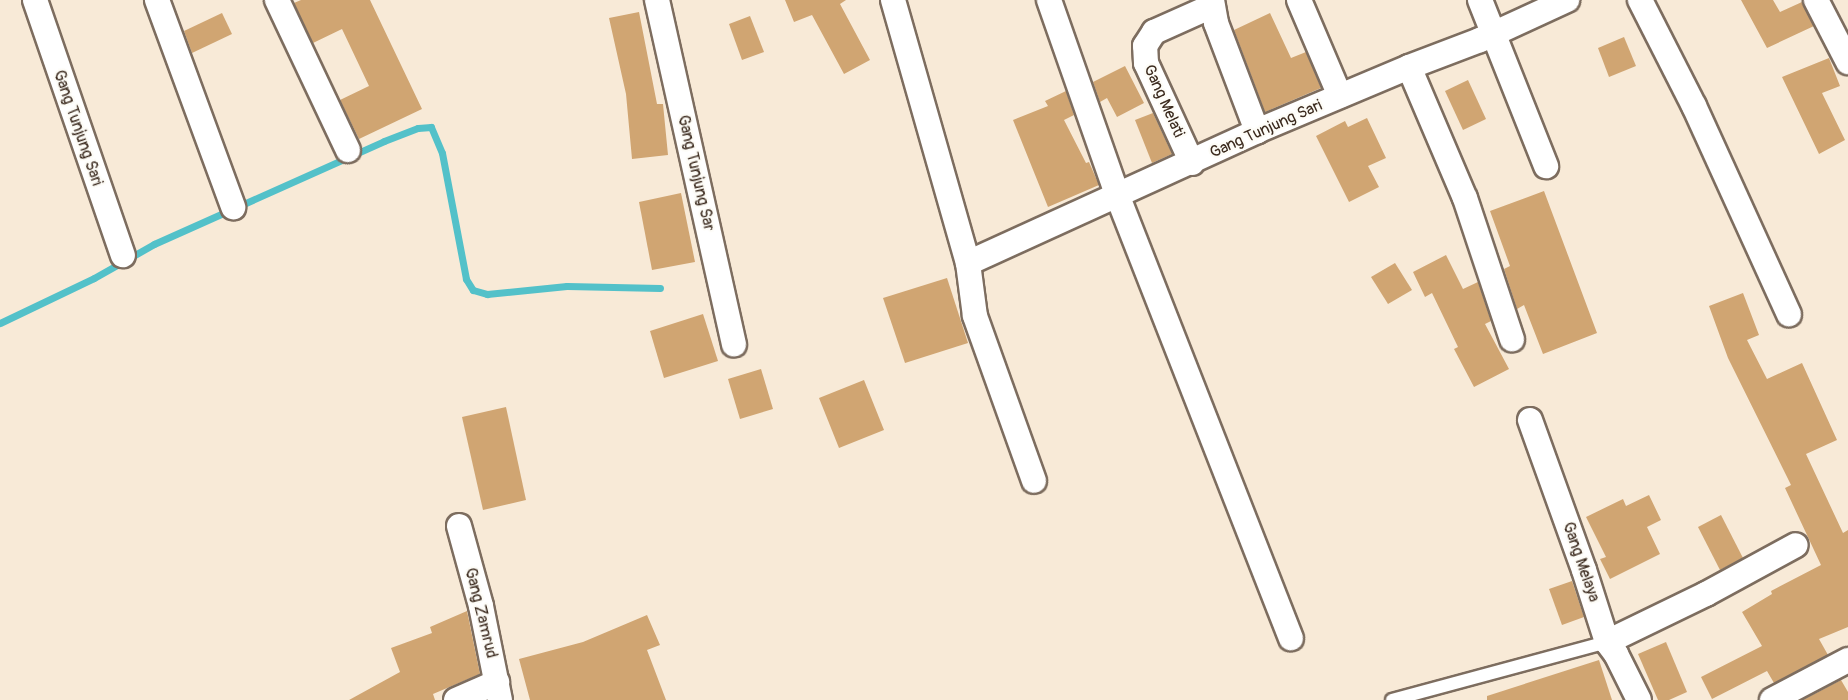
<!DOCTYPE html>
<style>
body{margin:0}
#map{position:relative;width:1848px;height:700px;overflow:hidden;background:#f8ead7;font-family:Pangolin,sans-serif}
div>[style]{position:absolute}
.stream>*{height:7px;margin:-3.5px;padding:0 3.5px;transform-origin:3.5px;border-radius:3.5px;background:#53c1c9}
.building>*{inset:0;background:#d0a572}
.roads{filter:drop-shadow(2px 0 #7d6d5f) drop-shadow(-2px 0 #7d6d5f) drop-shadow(0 2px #7d6d5f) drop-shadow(0 -2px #7d6d5f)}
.lane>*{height:12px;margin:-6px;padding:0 6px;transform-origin:6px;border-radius:6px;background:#fff}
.street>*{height:24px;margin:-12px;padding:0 12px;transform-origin:12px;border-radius:12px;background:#fff}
span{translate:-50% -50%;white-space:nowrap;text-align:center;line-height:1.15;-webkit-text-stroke:4.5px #fdfcf7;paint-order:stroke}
.street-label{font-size:16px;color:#3b2a1e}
</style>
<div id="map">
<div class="stream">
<div style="left:0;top:323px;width:104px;rotate:-25.6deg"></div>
<div style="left:94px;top:278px;width:69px;rotate:-29.5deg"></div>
<div style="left:154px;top:244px;width:252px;rotate:-24.1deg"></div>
<div style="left:384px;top:141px;width:36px;rotate:-21deg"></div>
<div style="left:418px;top:128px;width:13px;rotate:-4deg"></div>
<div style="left:431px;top:127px;width:28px;rotate:67deg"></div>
<div style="left:442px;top:153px;width:128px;rotate:79.2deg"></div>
<div style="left:466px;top:279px;width:13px;rotate:58deg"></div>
<div style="left:473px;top:290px;width:15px;rotate:16deg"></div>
<div style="left:487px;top:294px;width:80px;rotate:-5.7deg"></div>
<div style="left:567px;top:286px;width:93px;rotate:1.2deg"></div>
</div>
<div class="building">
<div style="clip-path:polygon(301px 0,370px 0,422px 109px,359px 139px,340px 100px,369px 86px,342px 29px,313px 43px,294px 3px)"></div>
<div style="clip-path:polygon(785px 0,846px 0,840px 4px,870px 60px,844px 74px,812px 15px,794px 22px)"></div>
<div style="clip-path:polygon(1741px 0,1773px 0,1780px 12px,1802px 2px,1814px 26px,1767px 48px)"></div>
<div style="clip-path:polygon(639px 12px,657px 104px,663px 104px,668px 155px,632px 159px,626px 94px,609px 18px)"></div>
<div style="clip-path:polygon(222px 13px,232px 34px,192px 53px,184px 31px)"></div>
<div style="clip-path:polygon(1270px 13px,1291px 58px,1306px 52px,1321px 88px,1265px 112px,1234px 30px)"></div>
<div style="clip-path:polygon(750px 16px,764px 52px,742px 60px,729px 24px)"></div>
<div style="clip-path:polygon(1624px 37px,1636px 66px,1609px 77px,1598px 48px)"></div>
<div style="clip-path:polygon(1829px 58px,1840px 86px,1822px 93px,1845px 140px,1819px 154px,1782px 77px)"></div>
<div style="clip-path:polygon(1125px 66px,1144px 103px,1117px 117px,1107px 98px,1100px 102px,1093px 82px)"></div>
<div style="clip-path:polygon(1468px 80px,1486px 119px,1463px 130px,1445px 91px)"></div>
<div style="clip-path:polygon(1066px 91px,1074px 115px,1064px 120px,1086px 163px,1089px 162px,1099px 185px,1048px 207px,1013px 120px,1048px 106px,1045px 101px)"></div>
<div style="clip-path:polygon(1153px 113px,1172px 154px,1152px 163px,1135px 120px)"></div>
<div style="clip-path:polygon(1367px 118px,1386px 158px,1368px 166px,1379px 187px,1349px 202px,1316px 136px,1345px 121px,1348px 127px)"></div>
<div style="clip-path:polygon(1544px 191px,1597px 333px,1543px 354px,1524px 305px,1517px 309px,1504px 269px,1510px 266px,1490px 211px)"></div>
<div style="clip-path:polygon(681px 193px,695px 262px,652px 270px,639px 202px)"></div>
<div style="clip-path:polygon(1446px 255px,1463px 289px,1478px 282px,1491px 321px,1485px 324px,1509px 369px,1474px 387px,1454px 349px,1458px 347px,1432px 293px,1425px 297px,1413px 272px)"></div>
<div style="clip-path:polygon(1395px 263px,1412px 290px,1388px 304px,1371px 277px)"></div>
<div style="clip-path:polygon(947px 278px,968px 343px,905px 363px,883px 298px)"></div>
<div style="clip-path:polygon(1743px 293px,1759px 335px,1747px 340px,1767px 379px,1802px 363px,1837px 440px,1806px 454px,1843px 533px,1848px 530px,1848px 627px,1819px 639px,1828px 655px,1774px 683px,1767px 671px,1712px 699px,1701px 677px,1762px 646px,1742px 612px,1772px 594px,1771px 591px,1821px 565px,1785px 488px,1791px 485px,1728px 358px,1709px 306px)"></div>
<div style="clip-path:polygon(703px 314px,718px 361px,664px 378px,650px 331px)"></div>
<div style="clip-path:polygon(761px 369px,773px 409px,740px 419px,728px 379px)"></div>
<div style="clip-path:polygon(864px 380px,884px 430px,839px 448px,819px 398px)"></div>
<div style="clip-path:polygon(506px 407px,526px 500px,483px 510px,462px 417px)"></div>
<div style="clip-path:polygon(1649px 495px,1661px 520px,1647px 527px,1660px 554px,1610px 579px,1600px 559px,1606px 557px,1586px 517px,1623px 499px,1626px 506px)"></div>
<div style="clip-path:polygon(1721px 515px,1743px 558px,1720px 570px,1698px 527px)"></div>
<div style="clip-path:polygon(1572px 581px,1584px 617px,1562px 625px,1549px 589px)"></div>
<div style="clip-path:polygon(467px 611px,480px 674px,433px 694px,435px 700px,349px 700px,400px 672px,391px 648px,432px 633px,430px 627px)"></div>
<div style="clip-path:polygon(647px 615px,660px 645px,647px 650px,666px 700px,530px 700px,519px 659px,583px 642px)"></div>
<div style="clip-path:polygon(1666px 642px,1687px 692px,1669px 700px,1658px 700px,1638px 654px)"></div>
<div style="clip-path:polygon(1599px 660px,1612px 700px,1487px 700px,1487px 696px)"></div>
<div style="clip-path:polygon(1841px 680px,1848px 692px,1848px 700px,1803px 700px)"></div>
</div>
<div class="roads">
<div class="lane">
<div style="left:1392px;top:700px;width:223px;rotate:-15.1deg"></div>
</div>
<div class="street">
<div style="left:35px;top:0;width:270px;rotate:71deg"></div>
<div style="left:157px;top:0;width:221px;rotate:69.8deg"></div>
<div style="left:277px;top:0;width:166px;rotate:64.7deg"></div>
<div style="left:657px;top:0;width:353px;rotate:77.4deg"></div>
<div style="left:893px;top:0;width:273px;rotate:74.1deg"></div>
<div style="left:968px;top:263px;width:53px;rotate:82.5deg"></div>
<div style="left:975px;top:316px;width:175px;rotate:70.3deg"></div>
<div style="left:1049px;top:0;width:209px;rotate:70.7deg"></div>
<div style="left:1118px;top:197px;width:474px;rotate:68.6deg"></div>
<div style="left:1212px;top:0;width:23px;rotate:80deg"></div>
<div style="left:1216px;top:23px;width:116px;rotate:69.2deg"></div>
<div style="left:1299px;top:0;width:104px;rotate:66.9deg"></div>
<div style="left:1480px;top:0;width:179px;rotate:68.3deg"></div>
<div style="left:1640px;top:0;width:119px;rotate:63deg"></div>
<div style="left:1694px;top:106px;width:229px;rotate:65.5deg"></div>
<div style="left:1816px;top:0;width:70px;rotate:62.7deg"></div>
<div style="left:1409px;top:67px;width:142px;rotate:66.9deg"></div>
<div style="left:1465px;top:198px;width:149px;rotate:71.6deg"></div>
<div style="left:1192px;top:163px;width:110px;rotate:-114.7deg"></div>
<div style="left:1146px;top:63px;width:17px;rotate:-93deg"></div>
<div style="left:1145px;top:46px;width:17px;rotate:-57deg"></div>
<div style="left:1154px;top:32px;width:64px;rotate:-24.1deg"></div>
<div style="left:968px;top:263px;width:318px;rotate:-24.5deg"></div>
<div style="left:1257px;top:131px;width:165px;rotate:-22.8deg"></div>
<div style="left:1409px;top:67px;width:76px;rotate:-20.8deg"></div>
<div style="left:1480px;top:40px;width:96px;rotate:-24.7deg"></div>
<div style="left:1530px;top:420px;width:159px;rotate:70.2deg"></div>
<div style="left:1584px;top:570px;width:76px;rotate:72.3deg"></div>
<div style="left:1607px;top:642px;width:15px;rotate:53deg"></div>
<div style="left:1616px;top:654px;width:51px;rotate:63.4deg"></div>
<div style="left:459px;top:526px;width:83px;rotate:74.6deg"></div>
<div style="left:481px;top:606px;width:96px;rotate:78.6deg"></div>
<div style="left:1607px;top:642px;width:110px;rotate:-25.9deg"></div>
<div style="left:1706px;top:594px;width:102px;rotate:-28.6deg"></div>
<div style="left:456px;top:700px;width:45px;rotate:-23.7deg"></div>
<div style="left:1772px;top:700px;width:86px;rotate:-27.8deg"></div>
</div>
</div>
<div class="street-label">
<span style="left:1164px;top:101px;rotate:66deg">Gang Melati</span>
<span style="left:78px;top:128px;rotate:71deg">Gang Tunjung Sari</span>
<span style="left:1266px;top:129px;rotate:-24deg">Gang Tunjung Sari</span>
<span style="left:696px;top:173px;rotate:77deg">Gang Tunjung Sar</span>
<span style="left:1581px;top:562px;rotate:71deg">Gang Melaya</span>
<span style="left:481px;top:613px;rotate:76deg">Gang Zamrud</span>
</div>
</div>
